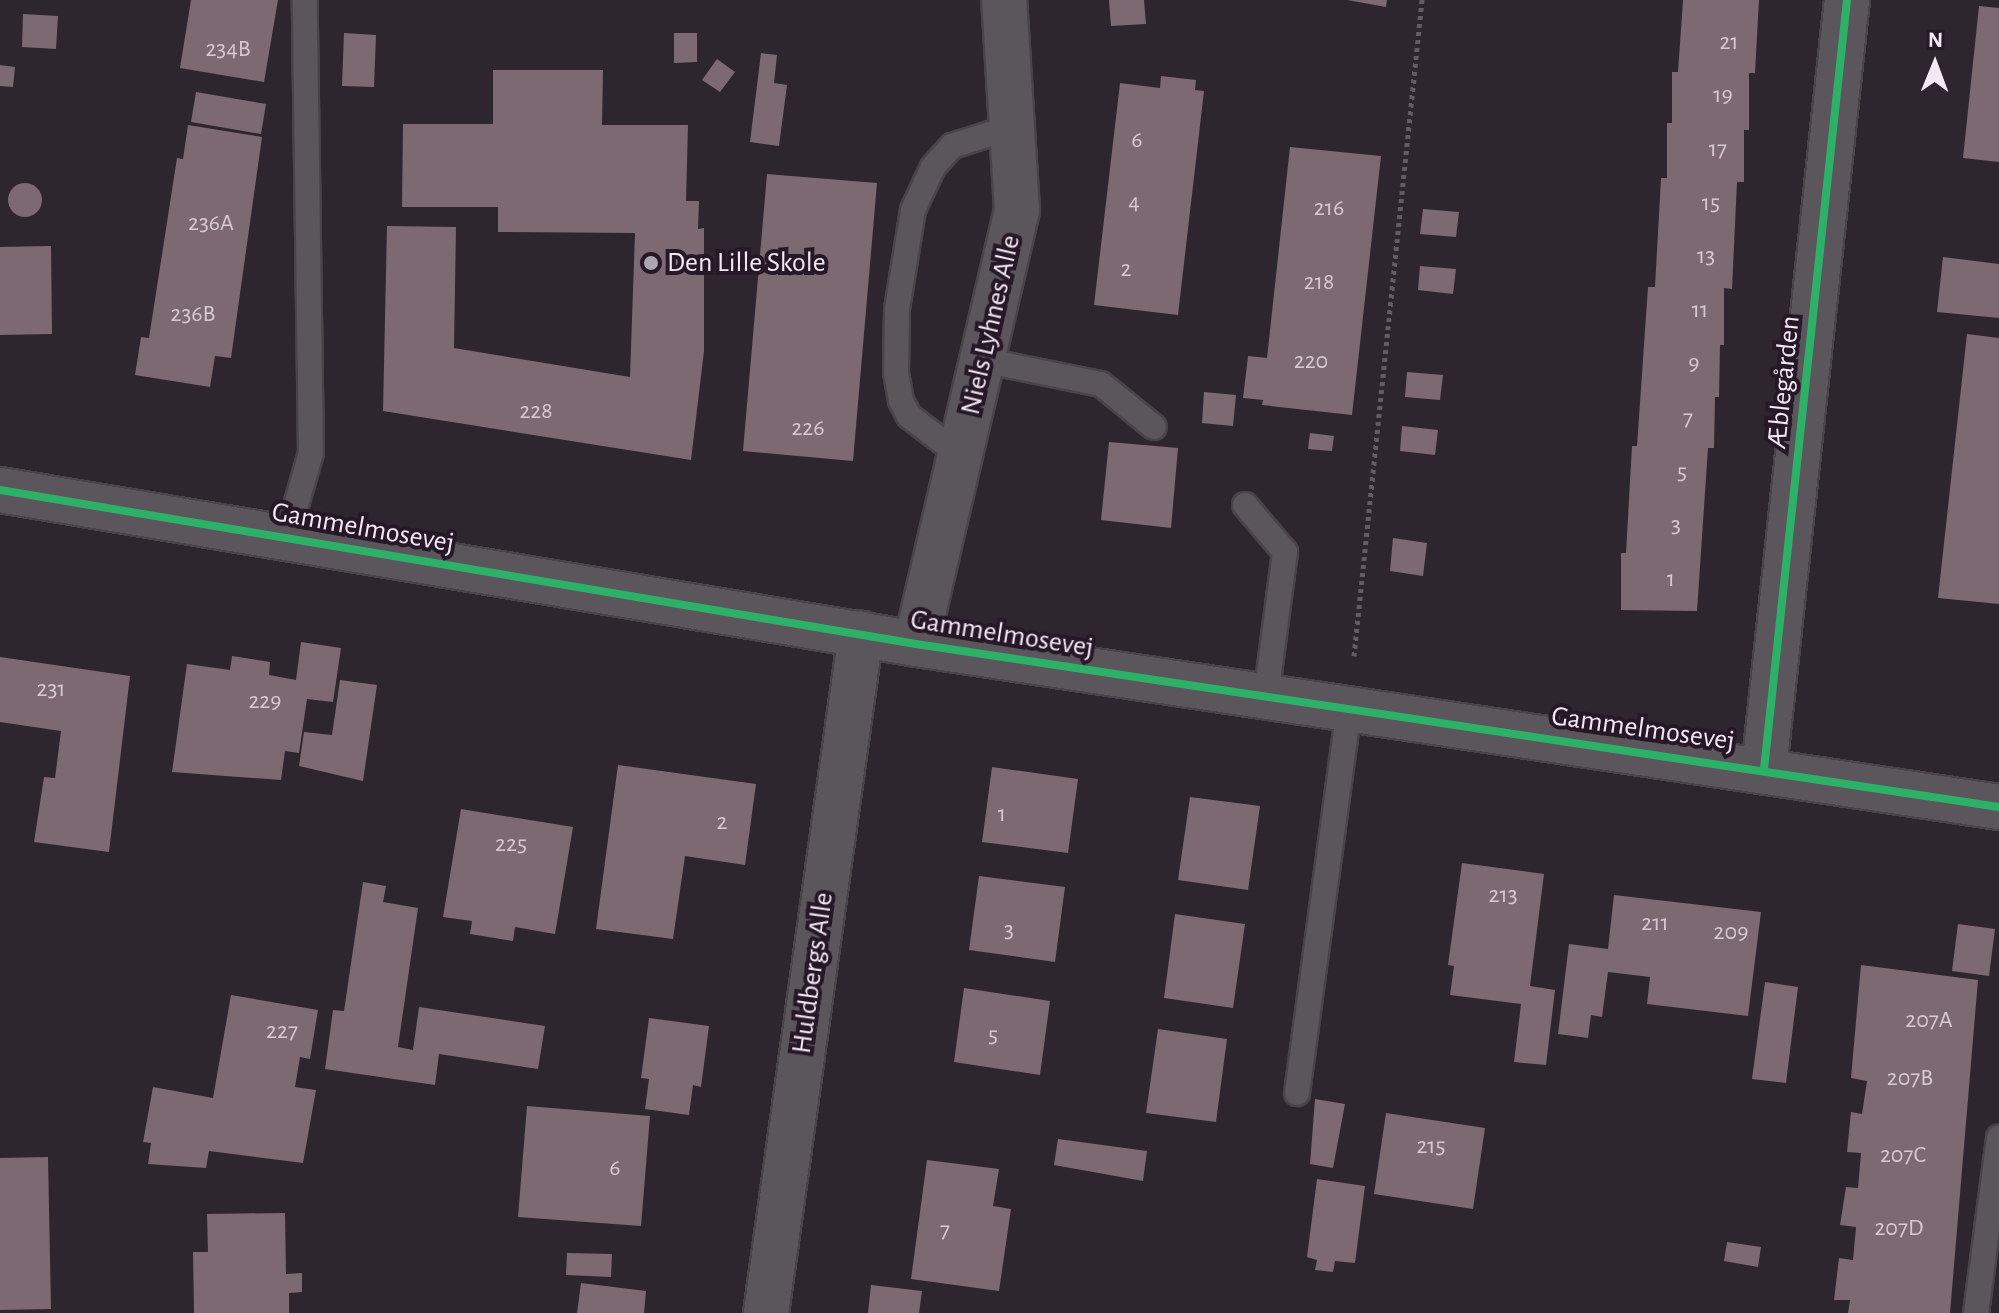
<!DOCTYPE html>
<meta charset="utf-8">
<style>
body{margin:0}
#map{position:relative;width:1999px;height:1313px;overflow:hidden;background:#2e262e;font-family:"Alegreya Sans",sans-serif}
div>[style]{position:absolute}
.building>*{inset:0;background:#7d6972}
.round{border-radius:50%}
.path>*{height:5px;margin-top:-2.5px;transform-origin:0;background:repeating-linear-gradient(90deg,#625c63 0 4px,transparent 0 8px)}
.roads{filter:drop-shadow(2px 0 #4a434a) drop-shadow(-2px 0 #4a434a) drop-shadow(0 2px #4a434a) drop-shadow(0 -2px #4a434a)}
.service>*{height:24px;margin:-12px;padding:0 12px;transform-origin:12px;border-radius:12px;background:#5b565b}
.minor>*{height:44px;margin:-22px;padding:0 22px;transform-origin:22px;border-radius:22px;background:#5b565b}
.tertiary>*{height:44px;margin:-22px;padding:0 22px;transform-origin:22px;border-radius:22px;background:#5b565b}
.cycleway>*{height:8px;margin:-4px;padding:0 4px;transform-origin:4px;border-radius:4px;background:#2db169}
.dots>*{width:22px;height:22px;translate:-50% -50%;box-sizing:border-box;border:4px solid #271827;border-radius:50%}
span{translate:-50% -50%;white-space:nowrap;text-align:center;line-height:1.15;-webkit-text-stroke:8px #271827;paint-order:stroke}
.number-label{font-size:24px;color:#d6c9d4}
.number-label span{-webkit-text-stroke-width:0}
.poi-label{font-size:28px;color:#f3e9f4}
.left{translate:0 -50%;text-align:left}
.street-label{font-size:28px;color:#f3e9f4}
.north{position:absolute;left:1895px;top:24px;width:80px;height:80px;-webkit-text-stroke:6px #271827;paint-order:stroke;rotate:1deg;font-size:22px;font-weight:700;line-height:32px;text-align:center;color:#f3e9f4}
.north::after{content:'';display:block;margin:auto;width:28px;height:36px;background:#f3e9f4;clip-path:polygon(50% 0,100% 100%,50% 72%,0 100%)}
</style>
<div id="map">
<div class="building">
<div style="clip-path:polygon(191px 0,278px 0,264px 82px,180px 68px)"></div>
<div style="clip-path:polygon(1109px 0,1144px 0,1146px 24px,1111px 26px)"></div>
<div style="clip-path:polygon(1347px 0,1387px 0,1386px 7px)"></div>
<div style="clip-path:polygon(1683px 0,1759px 0,1755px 73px,1749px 73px,1749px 130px,1744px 130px,1744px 182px,1737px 182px,1732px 289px,1724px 288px,1724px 345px,1720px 345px,1719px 397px,1715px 397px,1714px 448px,1708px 448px,1697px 611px,1621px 610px,1621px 553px,1626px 553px,1632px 446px,1637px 446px,1648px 287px,1655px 287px,1661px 178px,1667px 178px,1667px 123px,1672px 123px,1672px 72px,1678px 72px)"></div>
<div style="clip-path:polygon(1979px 6px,1999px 8px,1999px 162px,1963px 158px)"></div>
<div style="clip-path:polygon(23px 14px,58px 16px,56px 49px,22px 47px)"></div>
<div style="clip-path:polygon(344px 33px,376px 35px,374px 87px,342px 86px)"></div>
<div style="clip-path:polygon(674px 33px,697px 33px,697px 62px,674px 63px)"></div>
<div style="clip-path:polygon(761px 53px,777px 55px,774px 83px,787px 85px,779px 146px,750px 142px)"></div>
<div style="clip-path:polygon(717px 59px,735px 72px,720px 92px,702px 80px)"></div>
<div style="clip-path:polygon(0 65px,15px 67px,13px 87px,0 86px)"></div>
<div style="clip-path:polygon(493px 70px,603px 70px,602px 125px,688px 125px,686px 201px,699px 201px,698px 229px,704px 228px,704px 351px,691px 460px,383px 411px,387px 226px,456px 227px,454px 348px,630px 377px,635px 233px,498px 232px,498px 207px,402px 207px,403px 124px,493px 124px)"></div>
<div style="clip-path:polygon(1161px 76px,1196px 80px,1195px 90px,1204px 91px,1178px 315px,1094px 305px,1120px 83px,1160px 88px)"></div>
<div style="clip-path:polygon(196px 92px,266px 104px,261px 134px,191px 122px)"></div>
<div style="clip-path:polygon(188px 125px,262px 137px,231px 358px,215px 356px,210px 387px,135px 375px,141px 337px,149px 338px,177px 158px,183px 159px)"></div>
<div style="clip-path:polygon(1290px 147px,1381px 156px,1352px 415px,1262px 405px,1263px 400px,1243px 398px,1248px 356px,1267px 358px)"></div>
<div style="clip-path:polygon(767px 174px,877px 183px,853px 461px,743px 451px)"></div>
<div class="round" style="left:8px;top:183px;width:34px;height:34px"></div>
<div style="clip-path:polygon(1423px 209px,1459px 212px,1456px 237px,1420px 234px)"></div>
<div style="clip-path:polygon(51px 246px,52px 334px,0 335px,0 247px)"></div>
<div style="clip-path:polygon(1943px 257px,1999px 264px,1999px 318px,1937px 312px)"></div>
<div style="clip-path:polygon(1420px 266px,1456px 269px,1453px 294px,1418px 290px)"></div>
<div style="clip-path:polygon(1967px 334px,1999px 338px,1999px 604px,1938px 598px)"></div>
<div style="clip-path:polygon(1407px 372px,1443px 375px,1440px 400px,1405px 397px)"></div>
<div style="clip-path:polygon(1204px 392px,1236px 395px,1233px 426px,1202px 423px)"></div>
<div style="clip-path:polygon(1402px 426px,1438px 430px,1435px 455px,1400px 451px)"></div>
<div style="clip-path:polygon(1310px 433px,1334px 436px,1332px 451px,1308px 449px)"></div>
<div style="clip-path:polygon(1109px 442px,1178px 448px,1171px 528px,1101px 520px)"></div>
<div style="clip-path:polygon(1393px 538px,1427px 543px,1423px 576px,1390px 571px)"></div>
<div style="clip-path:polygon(301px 642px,341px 648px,333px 702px,307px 699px,299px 753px,285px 751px,281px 780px,172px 772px,187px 664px,230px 670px,232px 656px,270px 662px,269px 675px,296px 680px)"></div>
<div style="clip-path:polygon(0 657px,130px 676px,109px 852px,34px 842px,44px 777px,55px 778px,61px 731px,0 722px)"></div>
<div style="clip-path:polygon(340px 680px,377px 685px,363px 781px,299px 766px,304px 732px,332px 735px)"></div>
<div style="clip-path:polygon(618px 765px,756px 784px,745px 865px,685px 856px,673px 939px,596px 929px)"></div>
<div style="clip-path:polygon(992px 767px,1078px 779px,1068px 853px,982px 842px)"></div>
<div style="clip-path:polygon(1190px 797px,1260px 806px,1248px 890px,1178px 880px)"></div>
<div style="clip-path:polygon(461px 809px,573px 827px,555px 934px,515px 927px,513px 941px,470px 934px,472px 921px,443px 917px)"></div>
<div style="clip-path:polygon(1462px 863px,1544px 874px,1530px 986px,1555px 990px,1546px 1065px,1514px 1062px,1521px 1004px,1450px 995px,1454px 966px,1448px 965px)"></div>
<div style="clip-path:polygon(979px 876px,1065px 887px,1055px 962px,969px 950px)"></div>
<div style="clip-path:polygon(363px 882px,386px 886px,383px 902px,418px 908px,398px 1047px,413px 1050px,419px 1007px,545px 1026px,538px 1069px,439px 1054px,435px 1085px,325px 1069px,333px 1010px,344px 1011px)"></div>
<div style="clip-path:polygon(1614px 895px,1761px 912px,1748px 1016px,1647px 1004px,1650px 977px,1608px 972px,1602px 1017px,1591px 1015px,1588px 1038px,1558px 1034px,1569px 944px,1608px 949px)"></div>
<div style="clip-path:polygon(1175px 914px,1245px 924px,1233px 1008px,1164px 998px)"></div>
<div style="clip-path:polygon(1958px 924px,1995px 929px,1989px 976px,1952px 971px)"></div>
<div style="clip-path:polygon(1861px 965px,1978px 980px,1950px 1313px,1848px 1313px,1850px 1300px,1834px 1300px,1839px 1258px,1853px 1260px,1856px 1227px,1840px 1225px,1846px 1187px,1858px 1188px,1861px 1153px,1847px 1152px,1851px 1112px,1862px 1114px,1867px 1081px,1851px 1078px)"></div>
<div style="clip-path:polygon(1765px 982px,1798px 987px,1786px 1083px,1752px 1079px)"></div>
<div style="clip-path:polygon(964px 988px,1050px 1001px,1040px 1075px,954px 1062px)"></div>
<div style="clip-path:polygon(231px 995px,318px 1010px,310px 1059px,300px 1057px,295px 1087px,316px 1090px,303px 1163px,209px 1151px,206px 1168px,148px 1164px,151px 1143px,143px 1142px,153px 1087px,213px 1098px)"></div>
<div style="clip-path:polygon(649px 1018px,709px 1026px,701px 1087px,693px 1085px,689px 1115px,645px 1109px,649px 1079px,641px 1078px)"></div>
<div style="clip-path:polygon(1158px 1029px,1227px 1039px,1216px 1122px,1146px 1113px)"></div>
<div style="clip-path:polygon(1315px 1099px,1345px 1104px,1333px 1168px,1310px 1164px)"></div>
<div style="clip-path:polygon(527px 1106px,650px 1116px,641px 1226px,518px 1217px)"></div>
<div style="clip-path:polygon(1386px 1113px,1485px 1128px,1473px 1209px,1374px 1194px)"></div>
<div style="clip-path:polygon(1058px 1139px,1147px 1151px,1143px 1181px,1054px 1165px)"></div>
<div style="clip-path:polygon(48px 1157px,51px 1309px,0 1310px,0 1158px)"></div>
<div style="clip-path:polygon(927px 1160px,999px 1169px,993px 1206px,1011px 1209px,999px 1291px,911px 1279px)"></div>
<div style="clip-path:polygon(1317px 1179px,1365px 1186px,1355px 1263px,1335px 1261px,1333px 1272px,1315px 1270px,1317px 1260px,1307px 1257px)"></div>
<div style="clip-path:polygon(285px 1213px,286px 1274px,302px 1273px,302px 1292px,289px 1293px,289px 1313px,194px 1313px,193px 1252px,208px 1252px,207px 1214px)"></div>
<div style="clip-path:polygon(1727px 1242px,1761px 1247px,1758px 1267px,1724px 1261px)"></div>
<div style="clip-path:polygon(567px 1253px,612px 1254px,611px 1277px,566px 1275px)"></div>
<div style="clip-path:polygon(581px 1283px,646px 1291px,644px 1313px,577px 1313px)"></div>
<div style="clip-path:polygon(871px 1285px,922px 1291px,919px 1313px,868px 1313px)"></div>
</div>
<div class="path">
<div style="left:1354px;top:656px;width:660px;rotate:-84.08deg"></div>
</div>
<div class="roads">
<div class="service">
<div style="left:982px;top:360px;width:121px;rotate:11.4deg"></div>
<div style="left:1101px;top:384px;width:68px;rotate:39.1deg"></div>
<div style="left:960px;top:455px;width:64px;rotate:-142.6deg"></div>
<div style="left:909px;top:416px;width:17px;rotate:-118deg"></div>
<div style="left:901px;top:401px;width:28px;rotate:-100deg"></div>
<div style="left:896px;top:373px;width:64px;rotate:-89.1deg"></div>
<div style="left:897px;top:309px;width:100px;rotate:-80.8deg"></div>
<div style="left:913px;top:210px;width:47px;rotate:-65.1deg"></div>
<div style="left:933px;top:167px;width:28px;rotate:-48deg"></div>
<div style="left:952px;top:146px;width:63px;rotate:-17.6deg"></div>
<div style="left:1245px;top:505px;width:62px;rotate:49.6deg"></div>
<div style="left:1285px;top:552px;width:145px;rotate:97.5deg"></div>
<div style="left:287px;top:537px;width:87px;rotate:-74.1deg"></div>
<div style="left:311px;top:453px;width:453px;rotate:-90.8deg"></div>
<div style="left:1297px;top:1093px;width:388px;rotate:-82.3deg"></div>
<div style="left:1976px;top:1313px;width:177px;rotate:-82.5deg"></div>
</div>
<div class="minor">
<div style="left:916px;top:644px;width:446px;rotate:-76.9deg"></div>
<div style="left:1017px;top:210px;width:210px;rotate:-93.5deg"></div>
<div style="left:1764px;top:769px;width:773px;rotate:-83.84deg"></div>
<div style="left:766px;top:1313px;width:686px;rotate:-82.04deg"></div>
</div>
<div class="tertiary">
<div style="left:0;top:490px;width:929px;rotate:9.54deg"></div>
<div style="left:916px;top:644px;width:1095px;rotate:8.56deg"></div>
</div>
</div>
<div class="cycleway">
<div style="left:0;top:490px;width:929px;rotate:9.54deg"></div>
<div style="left:916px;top:644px;width:1095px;rotate:8.56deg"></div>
<div style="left:1764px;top:769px;width:773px;rotate:-83.84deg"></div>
</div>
<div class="dots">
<div style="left:651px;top:263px;background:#aea5af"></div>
</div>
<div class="number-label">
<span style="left:1729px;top:43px">21</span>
<span style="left:228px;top:50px">234B</span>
<span style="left:1723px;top:96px">19</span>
<span style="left:1137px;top:141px">6</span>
<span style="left:1718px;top:150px">17</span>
<span style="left:1134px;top:203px">4</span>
<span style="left:1711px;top:204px">15</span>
<span style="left:1329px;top:209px">216</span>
<span style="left:211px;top:224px">236A</span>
<span style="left:1706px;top:257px">13</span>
<span style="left:1126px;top:270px">2</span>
<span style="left:1319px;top:283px">218</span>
<span style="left:1700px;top:311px">11</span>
<span style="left:193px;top:315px">236B</span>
<span style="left:1311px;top:362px">220</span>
<span style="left:1694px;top:364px">9</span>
<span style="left:536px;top:412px">228</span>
<span style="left:1688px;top:419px">7</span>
<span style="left:808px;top:429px">226</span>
<span style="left:1682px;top:473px">5</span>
<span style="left:1676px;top:526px">3</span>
<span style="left:1671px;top:580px">1</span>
<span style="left:51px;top:690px">231</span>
<span style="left:265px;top:702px">229</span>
<span style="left:1002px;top:815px">1</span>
<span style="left:722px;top:823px">2</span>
<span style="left:511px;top:845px">225</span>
<span style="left:1503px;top:896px">213</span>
<span style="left:1655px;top:924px">211</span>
<span style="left:1009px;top:931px">3</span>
<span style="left:1731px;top:933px">209</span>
<span style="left:1929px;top:1021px">207A</span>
<span style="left:282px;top:1032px">227</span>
<span style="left:993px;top:1036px">5</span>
<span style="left:1910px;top:1079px">207B</span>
<span style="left:1431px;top:1147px">215</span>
<span style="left:1903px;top:1156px">207C</span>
<span style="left:615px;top:1169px">6</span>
<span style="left:1899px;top:1229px">207D</span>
<span style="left:945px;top:1231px">7</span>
</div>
<div class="poi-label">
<span class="left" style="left:667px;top:263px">Den Lille Skole</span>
</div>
<div class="street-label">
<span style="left:991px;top:325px;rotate:-77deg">Niels Lyhnes Alle</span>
<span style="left:1784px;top:382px;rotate:-84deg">Æblegården</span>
<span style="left:363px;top:528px;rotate:10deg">Gammelmosevej</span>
<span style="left:1002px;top:634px;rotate:9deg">Gammelmosevej</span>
<span style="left:1643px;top:729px;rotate:8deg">Gammelmosevej</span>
<span style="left:813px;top:973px;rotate:-82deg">Huldbergs Alle</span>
</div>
<div class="north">N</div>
</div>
